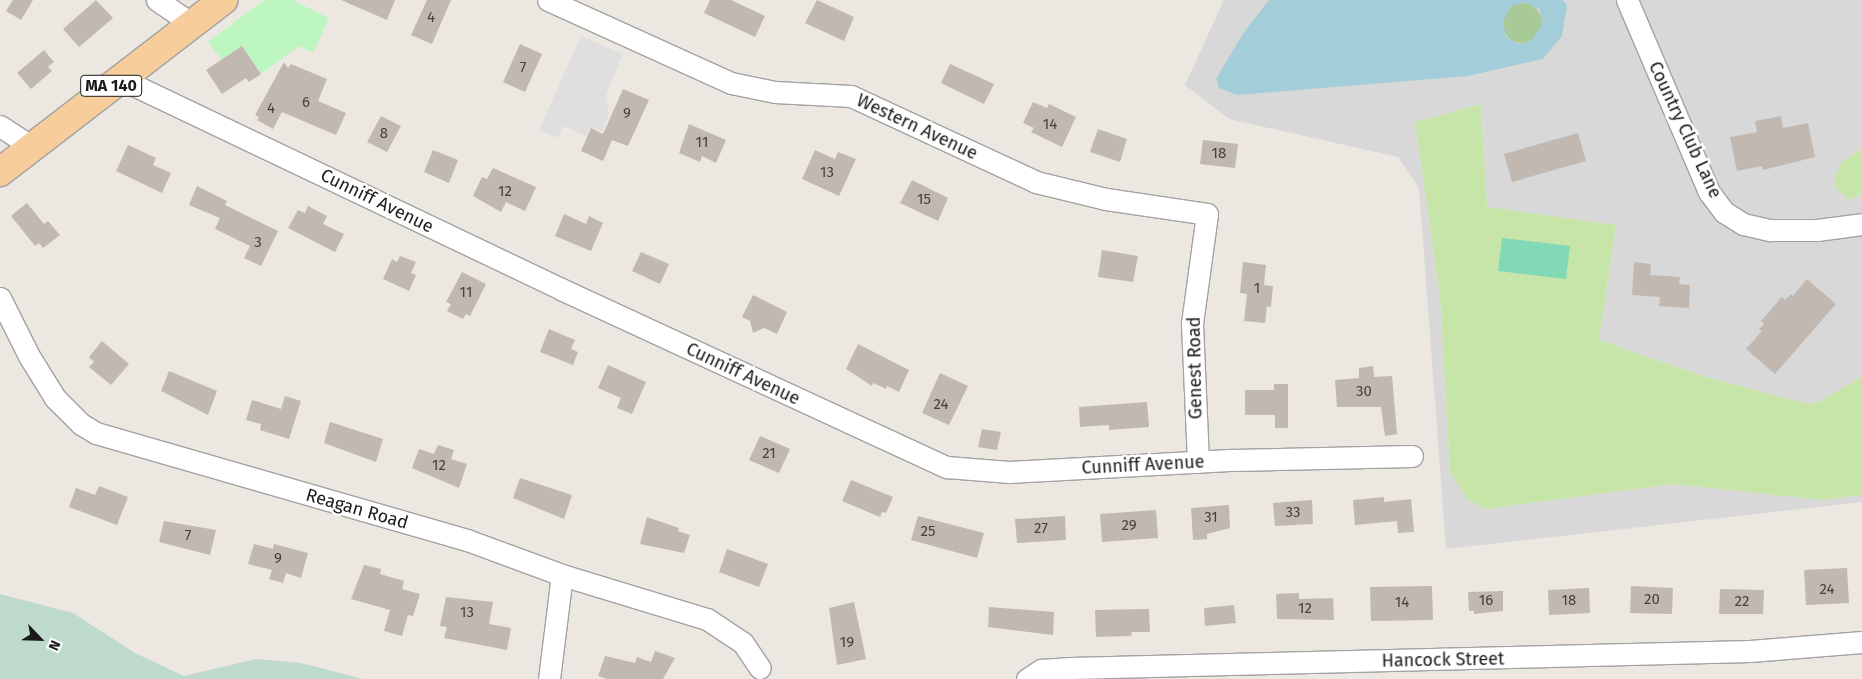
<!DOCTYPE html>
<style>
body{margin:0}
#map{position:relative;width:1862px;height:679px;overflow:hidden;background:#ece8e1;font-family:"Fira Sans",sans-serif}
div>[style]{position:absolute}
.residential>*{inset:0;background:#d9d8d8}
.grass>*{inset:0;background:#c7e5a8}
.forest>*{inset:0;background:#a7ca97}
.round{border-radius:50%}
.wetland>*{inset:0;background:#bedacd}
.park>*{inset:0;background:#bef6c2}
.pitch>*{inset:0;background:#81d9b6}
.parking>*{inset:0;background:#dfdfdf}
.water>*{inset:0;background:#a2cdd9}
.building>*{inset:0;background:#c1b8b1}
.roads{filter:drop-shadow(1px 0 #a2a2a2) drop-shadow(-1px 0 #a2a2a2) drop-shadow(0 1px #a2a2a2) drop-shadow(0 -1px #a2a2a2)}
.minor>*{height:21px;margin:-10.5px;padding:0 10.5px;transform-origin:10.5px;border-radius:10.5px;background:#fff}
.primary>*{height:28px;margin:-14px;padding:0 14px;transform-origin:14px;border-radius:14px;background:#f7ce9b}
span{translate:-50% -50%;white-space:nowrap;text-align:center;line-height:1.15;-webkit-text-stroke:5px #fff;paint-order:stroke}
.number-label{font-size:15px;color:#444240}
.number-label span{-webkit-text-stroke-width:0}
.shield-label span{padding:1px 4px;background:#fff;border:1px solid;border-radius:4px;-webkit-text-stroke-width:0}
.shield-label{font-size:16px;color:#1b1b1b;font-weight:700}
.street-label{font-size:18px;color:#1b1b1b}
.north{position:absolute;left:15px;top:614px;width:50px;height:50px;-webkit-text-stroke:4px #fff;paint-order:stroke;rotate:114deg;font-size:14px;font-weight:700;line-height:20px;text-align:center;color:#1b1b1b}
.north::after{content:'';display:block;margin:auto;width:18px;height:22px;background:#1b1b1b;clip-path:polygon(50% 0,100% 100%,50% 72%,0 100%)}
</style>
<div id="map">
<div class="residential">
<div style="clip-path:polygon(1224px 0,1862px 0,1862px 149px,1841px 163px,1849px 200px,1862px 193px,1862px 376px,1819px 402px,1808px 404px,1706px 377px,1599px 340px,1616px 225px,1487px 207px,1481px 104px,1415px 122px,1440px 297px,1450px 472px,1485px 509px,1674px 484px,1822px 500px,1862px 495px,1862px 502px,1446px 549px,1419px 188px,1398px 157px,1229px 119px,1185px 85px)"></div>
</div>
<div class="grass">
<div style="clip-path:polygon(1481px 104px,1487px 207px,1616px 225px,1599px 340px,1706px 377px,1808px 404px,1819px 402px,1862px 376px,1862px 495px,1822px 500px,1674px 484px,1485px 509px,1467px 499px,1450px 472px,1440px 297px,1415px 122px)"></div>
<div style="clip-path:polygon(1862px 149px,1862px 193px,1849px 200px,1835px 187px,1836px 175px,1841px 163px)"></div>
</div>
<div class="forest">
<div class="round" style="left:1502px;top:3px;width:40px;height:40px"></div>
</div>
<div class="wetland">
<div style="clip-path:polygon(0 594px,73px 613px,135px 653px,184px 676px,256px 659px,301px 663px,363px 679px,0 679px)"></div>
</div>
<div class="park">
<div style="clip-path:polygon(264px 0,292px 0,329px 18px,313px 53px,299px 46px,261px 74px,242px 46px,222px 60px,208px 42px)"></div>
</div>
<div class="pitch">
<div style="clip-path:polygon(1502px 238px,1570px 246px,1566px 279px,1498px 271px)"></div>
</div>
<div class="parking">
<div style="clip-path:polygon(581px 36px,623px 54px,606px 95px,609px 115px,602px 131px,591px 126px,586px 136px,563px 126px,558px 138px,539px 130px)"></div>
</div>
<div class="water">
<div style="clip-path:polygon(evenodd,1269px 0,1563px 0,1567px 5px,1562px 36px,1543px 59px,1468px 76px,1237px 95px,1219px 88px,1216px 79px,1244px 32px,1269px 0,1524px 2px,1540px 10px,1542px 24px,1530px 42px,1519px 44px,1506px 37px,1503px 21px,1512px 6px,1524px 2px)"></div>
</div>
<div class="building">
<div style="clip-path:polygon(13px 0,33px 0,21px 20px,6px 11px)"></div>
<div style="clip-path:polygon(96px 0,113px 18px,79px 47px,63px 29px)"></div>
<div style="clip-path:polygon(341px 0,395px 0,387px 20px)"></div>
<div style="clip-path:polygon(427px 0,451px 0,432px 44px,411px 35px)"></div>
<div style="clip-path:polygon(710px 0,731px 0,765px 16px,755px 37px,704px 13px)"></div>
<div style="clip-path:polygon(817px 0,854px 17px,844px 41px,805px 23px)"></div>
<div style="clip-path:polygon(520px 44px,542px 54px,525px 92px,503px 82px)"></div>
<div style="clip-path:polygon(242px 46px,261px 74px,249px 82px,246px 78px,222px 94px,206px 70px)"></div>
<div style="clip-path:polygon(44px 50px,54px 62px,48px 67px,52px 71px,31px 89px,17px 73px)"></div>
<div style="clip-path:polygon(284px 62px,288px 68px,291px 64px,327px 79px,318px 101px,346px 113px,336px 135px,282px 112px,273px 129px,257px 120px,259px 117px,255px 115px)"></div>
<div style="clip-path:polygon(950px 64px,994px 84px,984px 104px,941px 83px)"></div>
<div style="clip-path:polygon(623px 89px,649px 100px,628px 146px,612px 140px,603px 161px,581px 151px,591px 128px,603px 134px)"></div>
<div style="clip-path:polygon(1033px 102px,1047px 108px,1049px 104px,1076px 117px,1062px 147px,1031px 132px,1034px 128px,1023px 123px)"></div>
<div style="clip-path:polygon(381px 116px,401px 126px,387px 152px,367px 142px)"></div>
<div style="clip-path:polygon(1781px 116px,1783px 128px,1808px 123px,1815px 157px,1763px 170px,1762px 166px,1737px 171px,1730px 137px,1757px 132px,1755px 121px)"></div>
<div style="clip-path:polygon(689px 124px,726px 140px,716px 163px,702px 156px,700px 162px,679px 153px)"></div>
<div style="clip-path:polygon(1098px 129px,1127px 139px,1120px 162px,1090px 152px)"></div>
<div style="clip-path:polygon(1578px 133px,1586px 161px,1512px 182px,1504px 154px)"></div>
<div style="clip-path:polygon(1203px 140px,1238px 144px,1235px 168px,1200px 164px)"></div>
<div style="clip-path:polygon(128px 145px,156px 158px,153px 165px,171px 173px,162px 193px,116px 171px)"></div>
<div style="clip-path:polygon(433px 150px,458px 160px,449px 183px,424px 172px)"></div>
<div style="clip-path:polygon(815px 150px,835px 159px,838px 152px,856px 159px,839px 196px,802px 179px)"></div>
<div style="clip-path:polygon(493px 168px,536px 187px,525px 211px,506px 202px,501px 212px,473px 196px,482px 177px,487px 179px)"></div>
<div style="clip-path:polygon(912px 180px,948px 198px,938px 221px,900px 203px)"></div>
<div style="clip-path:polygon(197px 186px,227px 201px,225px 205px,278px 231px,261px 266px,244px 258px,250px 246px,215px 229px,220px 218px,189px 205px)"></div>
<div style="clip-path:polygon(27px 203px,44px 224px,48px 221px,60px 235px,43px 248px,39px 243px,35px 246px,11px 216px)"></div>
<div style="clip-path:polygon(308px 206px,327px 216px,323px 224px,344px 234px,335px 252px,288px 228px,298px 210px,305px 213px)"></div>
<div style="clip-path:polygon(564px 214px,586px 224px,589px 216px,603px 223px,591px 251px,555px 236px)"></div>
<div style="clip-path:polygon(1102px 250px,1138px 256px,1133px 282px,1098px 277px)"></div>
<div style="clip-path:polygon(641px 252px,669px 264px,660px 284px,632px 271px)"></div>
<div style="clip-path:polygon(400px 256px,416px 262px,411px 273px,416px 275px,409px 291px,383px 279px,392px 259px,397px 262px)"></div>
<div style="clip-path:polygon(1243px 262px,1266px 265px,1264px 285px,1273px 286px,1271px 307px,1267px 306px,1265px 323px,1244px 321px,1247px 294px,1240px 293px)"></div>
<div style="clip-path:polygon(1634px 262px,1651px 264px,1650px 275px,1680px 277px,1679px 284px,1690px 285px,1689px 308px,1659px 306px,1660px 297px,1632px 295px)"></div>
<div style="clip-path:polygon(462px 272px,486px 284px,470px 316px,466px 314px,463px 319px,447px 311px,451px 304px,446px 302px)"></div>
<div style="clip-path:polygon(1807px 279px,1836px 304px,1775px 374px,1746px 349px,1762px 331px,1759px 329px,1764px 324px,1761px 321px,1782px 297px,1785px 300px,1791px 294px,1793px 296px)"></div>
<div style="clip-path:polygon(753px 295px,787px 312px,777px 334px,764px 328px,753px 333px,750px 321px,742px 317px)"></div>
<div style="clip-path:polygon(549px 329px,575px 340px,571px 349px,578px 352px,573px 365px,540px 352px)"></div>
<div style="clip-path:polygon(102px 341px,129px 364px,111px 385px,89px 367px,94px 362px,89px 357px)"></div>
<div style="clip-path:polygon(858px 344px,909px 370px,899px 392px,887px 386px,886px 389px,873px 383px,872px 386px,846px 369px)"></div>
<div style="clip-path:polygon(608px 365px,646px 382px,632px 414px,617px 408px,621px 398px,598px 388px)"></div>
<div style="clip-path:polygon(1373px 366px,1374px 377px,1392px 376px,1397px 434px,1385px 436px,1381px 407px,1337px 407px,1335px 380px,1359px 378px,1359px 368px)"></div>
<div style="clip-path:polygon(169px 371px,217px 391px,208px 415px,161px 391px)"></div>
<div style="clip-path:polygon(940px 373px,968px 386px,949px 425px,922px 413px)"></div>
<div style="clip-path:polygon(1274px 384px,1288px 384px,1288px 428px,1275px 428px,1275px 415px,1245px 415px,1245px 390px,1274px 390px)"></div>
<div style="clip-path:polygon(285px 396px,301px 401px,289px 439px,260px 430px,261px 424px,246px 420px,252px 400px,281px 409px)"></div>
<div style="clip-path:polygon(1147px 402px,1149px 427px,1109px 430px,1109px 425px,1080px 427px,1079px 407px)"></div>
<div style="clip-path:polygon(330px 422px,383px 439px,376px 462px,324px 443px)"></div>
<div style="clip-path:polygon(982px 429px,1001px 432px,997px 450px,978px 447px)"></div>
<div style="clip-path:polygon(760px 436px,790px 449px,779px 473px,749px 460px)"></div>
<div style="clip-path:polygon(438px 445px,454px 450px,451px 459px,467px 464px,459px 488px,412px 468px,419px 449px,434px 454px)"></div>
<div style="clip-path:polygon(520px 478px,572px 495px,564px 519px,513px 498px)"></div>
<div style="clip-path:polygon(851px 480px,893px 497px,886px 513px,882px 512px,880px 517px,842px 501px)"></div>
<div style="clip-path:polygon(99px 486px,128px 497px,117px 525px,69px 507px,76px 488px,95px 495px)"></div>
<div style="clip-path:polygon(1384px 497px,1384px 502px,1411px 499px,1414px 532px,1398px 533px,1397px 521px,1355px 525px,1353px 500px)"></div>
<div style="clip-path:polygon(1312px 500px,1313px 524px,1275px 526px,1273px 503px)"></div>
<div style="clip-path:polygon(1229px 505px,1230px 528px,1207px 534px,1207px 539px,1193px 540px,1191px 508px)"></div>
<div style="clip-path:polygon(1156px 510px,1158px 538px,1102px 542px,1100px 514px)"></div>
<div style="clip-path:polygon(918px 516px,984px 533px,977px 558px,911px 540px)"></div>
<div style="clip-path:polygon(1065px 516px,1066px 540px,1017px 543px,1015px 519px)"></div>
<div style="clip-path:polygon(647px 517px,679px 528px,678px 531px,690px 535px,684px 553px,640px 544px)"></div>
<div style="clip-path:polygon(164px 521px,216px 530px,210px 555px,159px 542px)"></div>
<div style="clip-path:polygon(254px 544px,273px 549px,274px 544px,308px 553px,301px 578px,286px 573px,283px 583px,269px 579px,272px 570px,248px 564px)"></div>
<div style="clip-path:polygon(727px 549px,768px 564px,759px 587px,719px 572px)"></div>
<div style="clip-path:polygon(364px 565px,381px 569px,380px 574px,404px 581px,402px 589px,420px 594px,413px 616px,408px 615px,402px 636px,384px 631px,390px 610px,351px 599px)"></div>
<div style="clip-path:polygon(1847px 568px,1849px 603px,1806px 605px,1804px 570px)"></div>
<div style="clip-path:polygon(1432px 586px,1433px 620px,1371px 621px,1370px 587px)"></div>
<div style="clip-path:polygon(1631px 586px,1673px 588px,1672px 614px,1630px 613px)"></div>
<div style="clip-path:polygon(1589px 588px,1590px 613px,1549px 615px,1548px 590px)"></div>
<div style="clip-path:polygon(1720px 589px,1764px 590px,1763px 614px,1719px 614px)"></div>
<div style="clip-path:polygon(1503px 591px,1503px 611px,1474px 614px,1474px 611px,1469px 611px,1468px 592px)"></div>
<div style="clip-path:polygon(1299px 593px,1299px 599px,1333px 598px,1334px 620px,1277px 619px,1276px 594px)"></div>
<div style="clip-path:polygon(446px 597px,493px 602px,489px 624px,511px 628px,507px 650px,444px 638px,447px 627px,440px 626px)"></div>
<div style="clip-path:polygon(854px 602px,866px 659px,837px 665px,829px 608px)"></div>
<div style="clip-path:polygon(1234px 605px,1236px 623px,1205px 626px,1204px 608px)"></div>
<div style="clip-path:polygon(989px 607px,1054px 612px,1053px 635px,988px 627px)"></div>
<div style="clip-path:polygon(1149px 609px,1150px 632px,1132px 632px,1131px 636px,1096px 637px,1095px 610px)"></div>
<div style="clip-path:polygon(655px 651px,675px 658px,663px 679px,607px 679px,598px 676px,605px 656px,635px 663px,637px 657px,651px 662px)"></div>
</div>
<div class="roads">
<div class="minor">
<div style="left:157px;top:0;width:42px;rotate:34.4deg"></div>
<div style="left:548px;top:0;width:201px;rotate:24.4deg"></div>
<div style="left:731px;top:83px;width:45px;rotate:11.6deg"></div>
<div style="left:775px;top:92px;width:76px;rotate:3deg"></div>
<div style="left:851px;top:96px;width:204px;rotate:24.9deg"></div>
<div style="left:1036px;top:182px;width:72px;rotate:13.7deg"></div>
<div style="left:1106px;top:199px;width:102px;rotate:8.4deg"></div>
<div style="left:1207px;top:214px;width:111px;rotate:97.8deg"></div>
<div style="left:1192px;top:324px;width:138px;rotate:87.5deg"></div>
<div style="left:1627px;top:0;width:209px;rotate:66.9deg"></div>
<div style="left:1709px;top:192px;width:25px;rotate:53deg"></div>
<div style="left:1724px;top:212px;width:22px;rotate:32deg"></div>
<div style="left:1743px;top:224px;width:28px;rotate:13deg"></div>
<div style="left:1770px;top:230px;width:47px"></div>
<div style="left:1817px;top:230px;width:45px;rotate:-7.6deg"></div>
<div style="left:121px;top:79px;width:488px;rotate:25.5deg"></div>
<div style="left:561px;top:289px;width:425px;rotate:24.8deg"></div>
<div style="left:947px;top:467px;width:62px;rotate:4.6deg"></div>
<div style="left:1009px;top:472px;width:225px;rotate:-3.1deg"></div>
<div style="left:1234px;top:460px;width:178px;rotate:-1.3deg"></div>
<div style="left:0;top:126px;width:38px;rotate:33deg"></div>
<div style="left:0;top:298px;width:65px;rotate:63.4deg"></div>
<div style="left:29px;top:356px;width:49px;rotate:58.2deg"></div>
<div style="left:55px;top:398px;width:37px;rotate:45deg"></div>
<div style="left:81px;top:424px;width:17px;rotate:31deg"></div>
<div style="left:96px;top:433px;width:386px;rotate:16.1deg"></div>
<div style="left:467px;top:540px;width:101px;rotate:20.2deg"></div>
<div style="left:562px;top:575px;width:152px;rotate:16.9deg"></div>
<div style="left:707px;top:619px;width:43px;rotate:33.7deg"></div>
<div style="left:743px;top:643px;width:30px;rotate:56deg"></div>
<div style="left:549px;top:679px;width:105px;rotate:-82.9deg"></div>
<div style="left:1027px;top:679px;width:17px;rotate:-33deg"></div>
<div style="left:1041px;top:670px;width:29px;rotate:-4deg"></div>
<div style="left:1070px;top:668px;width:680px;rotate:-1.43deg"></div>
<div style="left:1750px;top:651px;width:112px;rotate:-4.6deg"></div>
</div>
<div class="primary">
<div style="left:0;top:172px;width:282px;rotate:-37.6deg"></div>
</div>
</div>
<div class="number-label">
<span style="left:431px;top:18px">4</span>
<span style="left:523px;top:68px">7</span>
<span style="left:306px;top:103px">6</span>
<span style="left:271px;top:109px">4</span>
<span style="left:627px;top:114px">9</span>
<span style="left:1050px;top:125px">14</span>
<span style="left:384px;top:134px">8</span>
<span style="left:702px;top:143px">11</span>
<span style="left:1219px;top:154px">18</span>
<span style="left:827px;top:173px">13</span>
<span style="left:505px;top:192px">12</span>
<span style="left:924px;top:200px">15</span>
<span style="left:258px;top:243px">3</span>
<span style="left:1257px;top:289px">1</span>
<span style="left:466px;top:293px">11</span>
<span style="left:1364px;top:392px">30</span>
<span style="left:941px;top:405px">24</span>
<span style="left:769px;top:454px">21</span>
<span style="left:439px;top:466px">12</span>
<span style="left:1293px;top:513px">33</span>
<span style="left:1211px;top:518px">31</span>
<span style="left:1129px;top:526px">29</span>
<span style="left:1041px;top:529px">27</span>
<span style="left:928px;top:532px">25</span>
<span style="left:188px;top:536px">7</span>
<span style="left:278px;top:559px">9</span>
<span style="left:1827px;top:590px">24</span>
<span style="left:1652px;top:600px">20</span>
<span style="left:1486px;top:601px">16</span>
<span style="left:1569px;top:601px">18</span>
<span style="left:1742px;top:602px">22</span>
<span style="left:1402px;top:603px">14</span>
<span style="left:1305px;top:609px">12</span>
<span style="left:467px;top:613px">13</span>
<span style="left:847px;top:643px">19</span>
</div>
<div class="shield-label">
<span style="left:111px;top:86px">MA 140</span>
</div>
<div class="street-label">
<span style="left:917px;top:127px;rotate:25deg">Western Avenue</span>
<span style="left:1685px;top:130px;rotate:65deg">Country Club Lane</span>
<span style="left:377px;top:201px;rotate:26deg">Cunniff Avenue</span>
<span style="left:1195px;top:368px;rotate:-91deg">Genest Road</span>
<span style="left:743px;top:374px;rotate:25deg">Cunniff Avenue</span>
<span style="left:1143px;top:465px;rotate:-3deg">Cunniff Avenue</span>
<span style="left:357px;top:509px;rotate:16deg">Reagan Road</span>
<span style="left:1443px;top:660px;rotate:-1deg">Hancock Street</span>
</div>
<div class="north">N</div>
</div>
